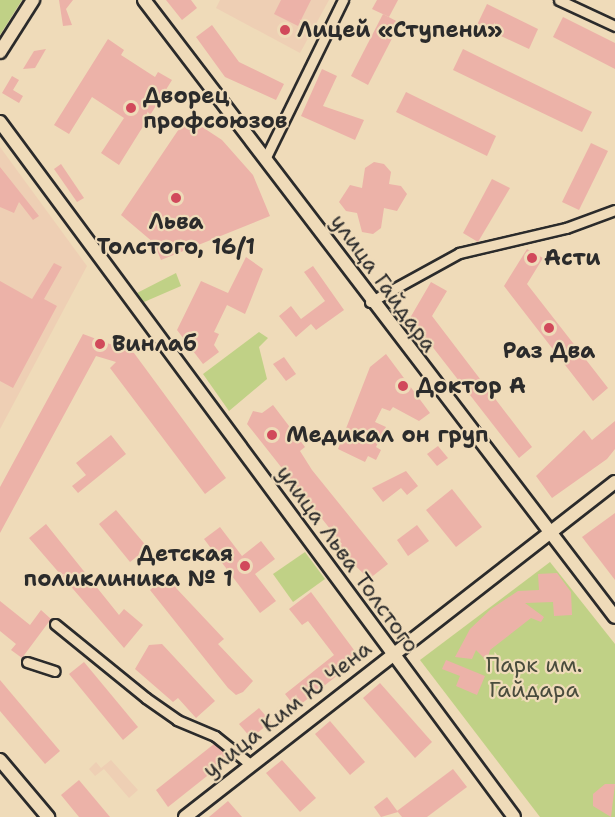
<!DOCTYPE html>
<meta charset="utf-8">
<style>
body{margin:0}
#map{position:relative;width:615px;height:817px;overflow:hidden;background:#efdbb9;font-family:"Shantell Sans",sans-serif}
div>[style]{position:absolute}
.built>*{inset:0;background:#eecfb4}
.green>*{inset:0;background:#c0d186}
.building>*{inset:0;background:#ecb2a8}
.roads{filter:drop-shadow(2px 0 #2b2b2b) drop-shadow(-2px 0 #2b2b2b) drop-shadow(0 2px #2b2b2b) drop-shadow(0 -2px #2b2b2b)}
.minor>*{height:9px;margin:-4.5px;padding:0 4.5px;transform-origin:4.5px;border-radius:4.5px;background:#efdbb9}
.tertiary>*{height:12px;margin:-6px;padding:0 6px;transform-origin:6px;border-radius:6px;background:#efdbb9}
.dots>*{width:16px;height:16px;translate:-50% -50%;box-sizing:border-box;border:3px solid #efdbb9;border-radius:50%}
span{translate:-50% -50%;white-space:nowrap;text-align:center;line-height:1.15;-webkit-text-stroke:4.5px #efdbb9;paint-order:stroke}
.poi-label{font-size:22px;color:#2b2b2b;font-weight:700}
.left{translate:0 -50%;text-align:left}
.right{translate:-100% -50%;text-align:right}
.street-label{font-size:22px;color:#2b2b2b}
.park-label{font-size:22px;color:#494c3d}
</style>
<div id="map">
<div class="built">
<div style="clip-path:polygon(220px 0,329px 0,300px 53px,216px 8px)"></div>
<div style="clip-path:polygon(0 147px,87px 266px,0 429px)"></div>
<div style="clip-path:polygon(111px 760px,138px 790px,129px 798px,104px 769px,95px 776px,89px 769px,96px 762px,101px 768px)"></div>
</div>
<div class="green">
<div style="clip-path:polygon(0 0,22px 0,0 35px)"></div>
<div style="clip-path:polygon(176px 273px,181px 286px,144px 302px,137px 293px)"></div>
<div style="clip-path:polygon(259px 332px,268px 338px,259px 347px,267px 379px,229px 411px,203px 374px)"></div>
<div style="clip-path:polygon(305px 552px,325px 579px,293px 602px,273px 574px)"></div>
<div style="clip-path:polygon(550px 562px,615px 644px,615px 817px,540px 817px,420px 660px)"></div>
</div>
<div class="building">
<div style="clip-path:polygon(59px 0,73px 0,66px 9px,72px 25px,63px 26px)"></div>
<div style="clip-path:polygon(166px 0,191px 0,197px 8px,182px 20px)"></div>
<div style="clip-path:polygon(281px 0,311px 0,298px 26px,274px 14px)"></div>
<div style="clip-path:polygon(377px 0,398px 0,389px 17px,372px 9px)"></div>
<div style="clip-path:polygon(487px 4px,538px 29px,529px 49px,477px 25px)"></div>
<div style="clip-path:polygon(383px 14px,400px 23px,368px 85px,351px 76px)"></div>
<div style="clip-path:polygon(563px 17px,615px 43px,615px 69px,553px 37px)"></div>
<div style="clip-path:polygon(212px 25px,239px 62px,284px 84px,276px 100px,225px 77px,196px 37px)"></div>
<div style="clip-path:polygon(108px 39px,124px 50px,121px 55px,155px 77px,158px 72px,172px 80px,119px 165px,101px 153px,124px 118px,92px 97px,69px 134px,54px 125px)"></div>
<div style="clip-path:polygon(46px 49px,35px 68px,23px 69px,34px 51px)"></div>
<div style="clip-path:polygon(463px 49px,592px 112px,582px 132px,453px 70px)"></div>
<div style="clip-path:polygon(322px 69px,337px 76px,323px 106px,364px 120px,355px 140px,301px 116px)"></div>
<div style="clip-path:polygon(12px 76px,19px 80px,13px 90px,23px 96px,19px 103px,2px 93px)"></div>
<div style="clip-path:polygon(406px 92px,496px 136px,487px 156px,396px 112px)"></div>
<div style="clip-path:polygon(187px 117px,222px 140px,253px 175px,270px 216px,161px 260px,154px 243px,121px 215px)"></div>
<div style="clip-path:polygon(591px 143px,608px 151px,579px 210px,562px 202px)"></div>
<div style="clip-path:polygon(374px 162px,384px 164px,391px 172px,389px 184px,401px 186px,407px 194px,397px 211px,384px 208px,381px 228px,373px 234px,362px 232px,357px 213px,346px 211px,339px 202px,350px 185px,362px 188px,365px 168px)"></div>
<div style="clip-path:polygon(61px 164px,84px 198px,77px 202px,54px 169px)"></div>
<div style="clip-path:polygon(0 167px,39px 216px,33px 220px,19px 202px,14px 213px,0 207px)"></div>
<div style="clip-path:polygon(492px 179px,510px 188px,478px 242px,463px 233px)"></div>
<div style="clip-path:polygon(527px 249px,543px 258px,527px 284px,608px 388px,593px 401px,504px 286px)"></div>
<div style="clip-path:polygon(246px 257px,263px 269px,248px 307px,245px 314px,227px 305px,214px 332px,219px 334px,214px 345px,219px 352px,203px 364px,177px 330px,201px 281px,228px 293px)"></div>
<div style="clip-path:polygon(54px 263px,62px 267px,44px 299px,57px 306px,13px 388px,0 381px,0 281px,32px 299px)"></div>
<div style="clip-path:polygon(313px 266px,344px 310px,316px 330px,311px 324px,296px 337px,279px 316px,291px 306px,301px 319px,325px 301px,304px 272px)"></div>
<div style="clip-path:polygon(431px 282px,447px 291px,432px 316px,532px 447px,519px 458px,410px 318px)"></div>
<div style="clip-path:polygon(83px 334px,134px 353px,226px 478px,205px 494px,110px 368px,116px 362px,96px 356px,0 533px,0 487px)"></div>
<div style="clip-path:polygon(386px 354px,430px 413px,419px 421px,393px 407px,390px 411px,382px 408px,375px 422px,386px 427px,376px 447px,381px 450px,376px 460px,368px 456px,365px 462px,338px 449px,370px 367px)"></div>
<div style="clip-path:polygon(284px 357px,296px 374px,286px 381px,273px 364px)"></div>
<div style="clip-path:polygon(273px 405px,305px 447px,300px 451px,312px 470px,388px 564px,369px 579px,337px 548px,342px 544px,247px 424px,253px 411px,262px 413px)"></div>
<div style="clip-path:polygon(615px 421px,615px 449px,607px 459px,552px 498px,536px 476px,584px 430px,592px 440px)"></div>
<div style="clip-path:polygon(111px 435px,126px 454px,78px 493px,72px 486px,86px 475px,76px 463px)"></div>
<div style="clip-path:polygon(438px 446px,448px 458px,437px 466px,427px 454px)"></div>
<div style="clip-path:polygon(406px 471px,418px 486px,407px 495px,401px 488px,383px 502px,372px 488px)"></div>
<div style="clip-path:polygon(452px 489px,482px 527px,456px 547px,426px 510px)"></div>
<div style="clip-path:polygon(116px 510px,148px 548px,130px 562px,99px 524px)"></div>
<div style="clip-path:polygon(615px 513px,615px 580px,582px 537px)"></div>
<div style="clip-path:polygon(46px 524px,119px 615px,124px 609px,143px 625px,124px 648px,29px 538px)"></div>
<div style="clip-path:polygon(417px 525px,429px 541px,408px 556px,397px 540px)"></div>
<div style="clip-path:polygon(220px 527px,242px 556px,261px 541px,275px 559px,255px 574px,276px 601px,260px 613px,204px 539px)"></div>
<div style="clip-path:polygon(170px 573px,180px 585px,176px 588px,224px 639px,218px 644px,253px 681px,243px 692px,236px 695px,228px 688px,150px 590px)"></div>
<div style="clip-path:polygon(557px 573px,571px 592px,572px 615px,554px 616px,553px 602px,525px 603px,544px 617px,541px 622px,531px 618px,490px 650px,487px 661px,476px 650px,472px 659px,455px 657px,470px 629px,491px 609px,518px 591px,539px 590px,538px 574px)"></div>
<div style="clip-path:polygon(311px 592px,354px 650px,353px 663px,296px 708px,285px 694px,334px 655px,308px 621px,302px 625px,289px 609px)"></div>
<div style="clip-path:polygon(0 601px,30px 625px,41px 610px,51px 619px,22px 658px,11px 650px,16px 644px,0 631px)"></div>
<div style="clip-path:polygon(162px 644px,215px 701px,196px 718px,178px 698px,173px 702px,135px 669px,149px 645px)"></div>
<div style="clip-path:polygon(446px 660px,485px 676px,477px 695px,456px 686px,460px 676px,442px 669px)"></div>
<div style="clip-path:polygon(84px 662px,138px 727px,123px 740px,69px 674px)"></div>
<div style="clip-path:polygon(0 680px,60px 751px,45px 764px,0 711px)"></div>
<div style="clip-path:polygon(380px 683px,432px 742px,415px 758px,363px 698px)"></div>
<div style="clip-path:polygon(259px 708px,271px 722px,251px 738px,239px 724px)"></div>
<div style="clip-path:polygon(330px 721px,365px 762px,350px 775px,315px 734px)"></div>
<div style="clip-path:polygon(214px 744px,231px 757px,168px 807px,156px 790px)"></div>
<div style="clip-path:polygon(282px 760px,316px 798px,300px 812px,266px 773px)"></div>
<div style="clip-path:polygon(453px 769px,467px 787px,427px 817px,402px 817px,397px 811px)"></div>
<div style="clip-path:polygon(79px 780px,110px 817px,79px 817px,61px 795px)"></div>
<div style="clip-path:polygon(605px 784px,615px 784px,611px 817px,593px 806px,593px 794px)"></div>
<div style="clip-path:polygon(387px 797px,398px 812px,381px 817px,374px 807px)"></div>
<div style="clip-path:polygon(228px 801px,242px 817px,209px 817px)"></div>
</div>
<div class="roads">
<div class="minor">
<div style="left:559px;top:0;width:62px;rotate:24.9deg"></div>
<div style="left:267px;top:155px;width:173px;rotate:-63.9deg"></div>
<div style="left:370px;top:302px;width:102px;rotate:-28.8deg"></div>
<div style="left:459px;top:253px;width:110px;rotate:-13.2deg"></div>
<div style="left:566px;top:228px;width:52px;rotate:-20.2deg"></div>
<div style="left:55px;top:624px;width:117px;rotate:39.1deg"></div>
<div style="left:146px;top:698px;width:38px;rotate:35deg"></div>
<div style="left:177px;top:720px;width:41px;rotate:22.8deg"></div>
<div style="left:215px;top:736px;width:45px;rotate:38.7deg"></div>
<div style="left:27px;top:662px;width:29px;rotate:18deg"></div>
</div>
<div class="tertiary">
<div style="left:144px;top:0;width:776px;rotate:52.64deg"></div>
<div style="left:0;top:52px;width:62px;rotate:-57.6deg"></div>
<div style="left:0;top:122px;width:864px;rotate:53.51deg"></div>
<div style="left:0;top:760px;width:75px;rotate:49.9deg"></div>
<div style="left:185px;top:817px;width:545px;rotate:-37.92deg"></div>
</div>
</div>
<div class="dots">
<div style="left:285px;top:30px;background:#d1495b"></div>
<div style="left:131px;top:108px;background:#d1495b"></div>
<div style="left:176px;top:198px;background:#d1495b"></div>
<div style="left:532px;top:258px;background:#d1495b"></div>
<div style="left:549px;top:328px;background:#d1495b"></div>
<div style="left:100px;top:344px;background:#d1495b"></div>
<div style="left:403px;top:386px;background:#d1495b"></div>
<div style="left:272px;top:435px;background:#d1495b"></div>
<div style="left:245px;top:566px;background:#d1495b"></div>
</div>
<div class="poi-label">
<span class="left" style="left:297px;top:30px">Лицей «Ступени»</span>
<span class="left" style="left:143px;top:108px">Дворец<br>профсоюзов</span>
<span style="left:176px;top:234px">Льва<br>Толстого, 16/1</span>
<span class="left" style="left:544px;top:258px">Асти</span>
<span class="left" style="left:112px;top:344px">Винлаб</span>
<span style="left:549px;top:351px">Раз Два</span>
<span class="left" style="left:416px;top:386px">Доктор А</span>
<span class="left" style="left:286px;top:435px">Медикал он груп</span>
<span class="right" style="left:233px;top:566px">Детская<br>поликлиника № 1</span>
</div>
<div class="street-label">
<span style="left:384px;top:283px;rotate:54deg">улица Гайдара</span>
<span style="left:348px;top:559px;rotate:54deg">улица Льва Толстого</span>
<span style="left:287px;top:709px;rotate:-38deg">улица Ким Ю Чена</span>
</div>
<div class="park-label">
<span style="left:534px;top:677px">Парк им.<br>Гайдара</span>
</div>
</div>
